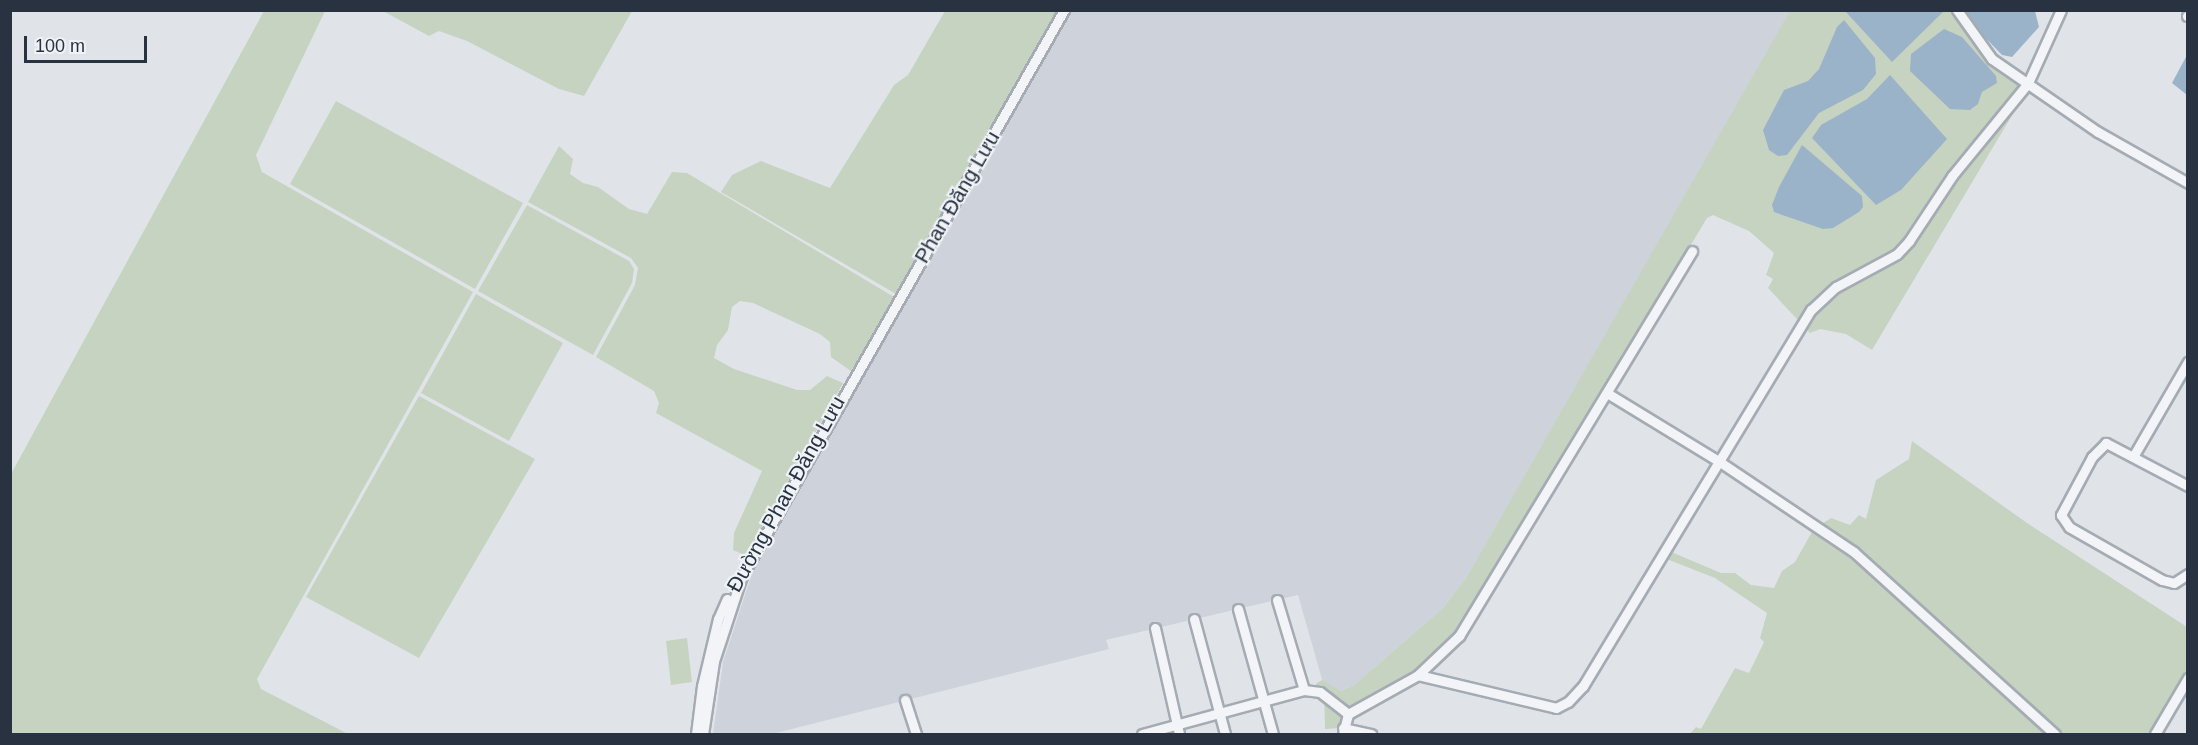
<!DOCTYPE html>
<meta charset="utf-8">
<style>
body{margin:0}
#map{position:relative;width:2198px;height:745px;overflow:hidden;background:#e0e4e9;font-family:Arial,sans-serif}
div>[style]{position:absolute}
.built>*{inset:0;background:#ced3db}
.green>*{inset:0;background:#c6d3c1}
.water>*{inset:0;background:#9ab3c9}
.roads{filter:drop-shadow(2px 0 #a5abb3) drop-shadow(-2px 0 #a5abb3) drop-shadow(0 2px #a5abb3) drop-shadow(0 -2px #a5abb3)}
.minor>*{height:9px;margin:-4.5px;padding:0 4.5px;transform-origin:4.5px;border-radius:4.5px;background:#f2f4f7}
span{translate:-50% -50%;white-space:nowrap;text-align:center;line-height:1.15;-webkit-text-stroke:4.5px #eff2f6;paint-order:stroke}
.street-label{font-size:21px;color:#283240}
.frame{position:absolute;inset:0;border:12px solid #283240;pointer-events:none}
.scale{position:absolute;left:24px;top:36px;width:123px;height:27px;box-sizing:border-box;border:3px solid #283240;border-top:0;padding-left:8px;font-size:18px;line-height:21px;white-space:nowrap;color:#283240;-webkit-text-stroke:4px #eff2f6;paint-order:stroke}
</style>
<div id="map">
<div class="built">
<div style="clip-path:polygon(1069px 11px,1792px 11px,1466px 578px,1443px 608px,1354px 685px,1341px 691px,1323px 683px,1298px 595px,1106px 640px,1109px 649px,772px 734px,713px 734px,723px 662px,760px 549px)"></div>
</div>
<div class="green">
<div style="clip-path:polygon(264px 11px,325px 11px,256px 155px,262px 172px,473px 292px,257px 679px,261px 689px,348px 734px,11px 734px,11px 474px)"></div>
<div style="clip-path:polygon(383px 11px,632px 11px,584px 96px,559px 89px,467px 41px,439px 31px,429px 36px)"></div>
<div style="clip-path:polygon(945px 11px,1058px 11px,896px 294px,721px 192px,732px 175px,761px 161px,830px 188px,894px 85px,908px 75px)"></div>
<div style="clip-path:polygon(1790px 11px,1954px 11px,1990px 61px,2029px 87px,1872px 350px,1846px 334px,1820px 329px,1810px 333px,1768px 288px,1773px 279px,1766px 275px,1774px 253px,1749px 231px,1713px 215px,1707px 218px,1457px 635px,1416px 673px,1358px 702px,1348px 711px,1340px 728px,1325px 729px,1324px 691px,1314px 687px,1317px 683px,1322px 680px,1341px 691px,1354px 685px,1443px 608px,1466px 578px)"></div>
<div style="clip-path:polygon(336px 101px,523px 203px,475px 289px,290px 184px)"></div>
<div style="clip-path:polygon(559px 146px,573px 159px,570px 174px,583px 183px,598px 187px,629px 209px,647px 214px,672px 172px,687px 173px,894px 297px,851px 371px,831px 357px,830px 342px,820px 334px,753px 303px,740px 301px,732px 307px,728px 330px,717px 345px,714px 358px,734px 369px,797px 390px,810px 390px,827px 376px,843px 383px,747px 556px,733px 550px,734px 533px,762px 471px,656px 413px,659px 403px,654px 391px,596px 357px,635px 285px,638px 268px,631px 258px,528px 202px)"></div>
<div style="clip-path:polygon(527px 205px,629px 261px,634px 269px,632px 283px,593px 355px,478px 291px)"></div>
<div style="clip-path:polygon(476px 294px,563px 343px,509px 441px,421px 393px)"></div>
<div style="clip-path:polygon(419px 396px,535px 459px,419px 658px,306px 597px)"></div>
<div style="clip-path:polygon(1912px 441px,2027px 523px,2187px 627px,2187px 672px,2151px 734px,1690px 734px,1696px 727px,1701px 729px,1735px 668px,1749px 673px,1764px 642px,1760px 638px,1767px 613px,1715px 578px,1664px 558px,1669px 551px,1721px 573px,1735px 573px,1751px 585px,1774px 588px,1782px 571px,1795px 562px,1813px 530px,1831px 518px,1850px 525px,1859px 515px,1866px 519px,1876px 480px,1909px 459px)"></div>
<div style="clip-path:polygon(687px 638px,692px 682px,671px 685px,666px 641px)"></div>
</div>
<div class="water">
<div style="clip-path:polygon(1845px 11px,1944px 11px,1892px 62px)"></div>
<div style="clip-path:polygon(1965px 11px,2035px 11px,2039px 27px,2012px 57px,2002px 55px,1972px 24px)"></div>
<div style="clip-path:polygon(1844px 20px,1875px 58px,1876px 74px,1863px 90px,1819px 113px,1787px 155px,1778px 156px,1769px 150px,1763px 130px,1784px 90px,1808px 81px,1819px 69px,1837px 27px)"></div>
<div style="clip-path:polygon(1944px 29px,1962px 37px,1996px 76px,1997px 83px,1982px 92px,1978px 104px,1970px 110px,1950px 109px,1910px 71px,1911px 54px)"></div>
<div style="clip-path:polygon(2187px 55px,2187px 95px,2172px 83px)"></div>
<div style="clip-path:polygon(1890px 75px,1947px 139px,1901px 190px,1876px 205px,1812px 138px,1821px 125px,1867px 99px)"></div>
<div style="clip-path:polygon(1802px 145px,1862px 196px,1863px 207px,1859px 212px,1833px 228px,1823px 229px,1774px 212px,1772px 205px,1779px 187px)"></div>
</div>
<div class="roads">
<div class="minor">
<div style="left:1957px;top:10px;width:60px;rotate:54.5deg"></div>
<div style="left:1992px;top:59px;width:129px;rotate:34.6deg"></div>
<div style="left:2098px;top:132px;width:103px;rotate:29.5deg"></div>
<div style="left:2187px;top:16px;width:1px"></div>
<div style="left:1607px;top:393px;width:132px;rotate:31.4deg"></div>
<div style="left:1720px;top:462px;width:161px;rotate:33.9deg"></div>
<div style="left:1854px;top:552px;width:271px;rotate:42.2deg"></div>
<div style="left:2134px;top:455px;width:108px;rotate:-59.9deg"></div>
<div style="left:2188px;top:486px;width:93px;rotate:-152.3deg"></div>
<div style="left:2106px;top:443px;width:20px;rotate:135deg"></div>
<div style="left:2092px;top:457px;width:66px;rotate:118.1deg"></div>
<div style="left:2061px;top:515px;width:14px;rotate:56deg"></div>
<div style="left:2069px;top:527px;width:107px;rotate:29.7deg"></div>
<div style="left:2162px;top:580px;width:12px;rotate:14deg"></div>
<div style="left:2174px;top:583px;width:17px;rotate:-33deg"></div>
<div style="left:1277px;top:600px;width:94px;rotate:73.3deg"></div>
<div style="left:1238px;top:609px;width:130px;rotate:74.4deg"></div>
<div style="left:1194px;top:619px;width:119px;rotate:74.9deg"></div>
<div style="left:1155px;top:628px;width:109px;rotate:77.2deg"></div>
<div style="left:1418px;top:675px;width:142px;rotate:13.4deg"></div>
<div style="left:1556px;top:708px;width:13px;rotate:-27deg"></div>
<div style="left:1568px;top:702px;width:22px;rotate:-47deg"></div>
<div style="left:1583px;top:686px;width:440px;rotate:-58.8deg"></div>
<div style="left:1811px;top:310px;width:34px;rotate:-43deg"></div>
<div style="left:1836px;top:287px;width:69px;rotate:-28.4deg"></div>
<div style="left:1897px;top:254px;width:18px;rotate:-47deg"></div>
<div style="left:1909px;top:241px;width:78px;rotate:-56.5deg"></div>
<div style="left:1952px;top:176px;width:120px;rotate:-50.7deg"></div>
<div style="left:2028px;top:83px;width:80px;rotate:-65.7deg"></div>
<div style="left:905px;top:700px;width:36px;rotate:72deg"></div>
<div style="left:1343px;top:728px;width:29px;rotate:12deg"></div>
<div style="left:696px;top:734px;width:48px;rotate:-82.9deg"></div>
<div style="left:702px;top:686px;width:69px;rotate:-76.6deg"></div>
<div style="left:718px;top:619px;width:22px;rotate:-66deg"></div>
<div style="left:703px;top:734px;width:74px;rotate:-81.4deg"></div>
<div style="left:714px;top:661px;width:89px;rotate:-71.8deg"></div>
<div style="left:742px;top:576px;width:651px;rotate:-60.36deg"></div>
<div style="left:1142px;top:734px;width:168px;rotate:-15.2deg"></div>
<div style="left:1304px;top:690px;width:16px;rotate:7deg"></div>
<div style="left:1320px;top:692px;width:36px;rotate:38deg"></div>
<div style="left:1343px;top:734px;width:21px;rotate:-76deg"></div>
<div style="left:1348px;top:714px;width:80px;rotate:-29.1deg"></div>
<div style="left:1418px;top:675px;width:57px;rotate:-43.6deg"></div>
<div style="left:1459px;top:636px;width:450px;rotate:-58.8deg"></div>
<div style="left:2155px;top:734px;width:65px;rotate:-59.5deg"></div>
</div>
</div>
<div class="street-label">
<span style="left:957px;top:197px;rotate:-60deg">Phan Đăng Lưu</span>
<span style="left:786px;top:494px;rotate:-61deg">Đường Phan Đăng Lưu</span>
</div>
<div class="frame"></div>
<div class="scale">100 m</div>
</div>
